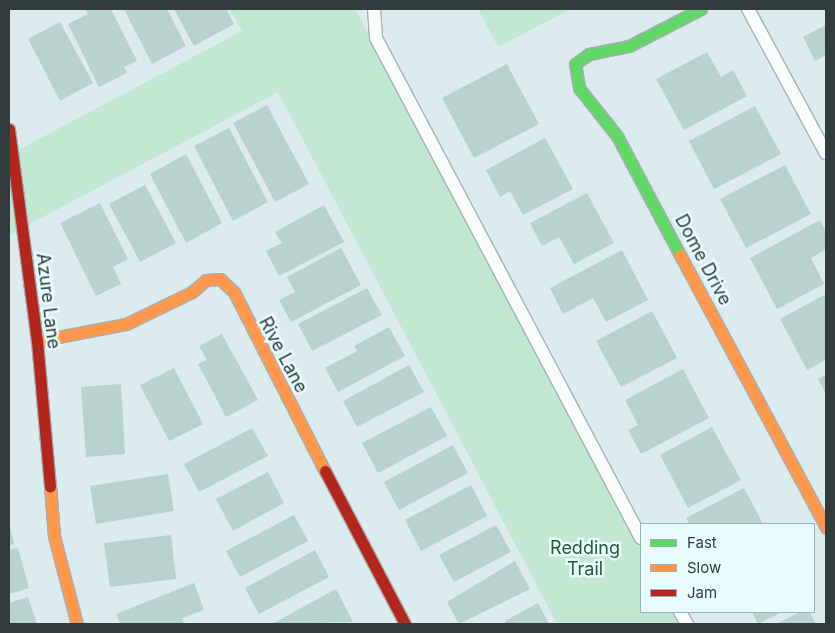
<!DOCTYPE html>
<style>
body{margin:0}
#map{position:relative;width:835px;height:633px;overflow:hidden;background:#dcebed;font-family:Inter,sans-serif}
div>[style]{position:absolute}
.green>*{inset:0;background:#c2e7d3}
.building>*{inset:0;background:#b7d2cf}
.roads{filter:drop-shadow(1px 0 #a5b0b2) drop-shadow(-1px 0 #a5b0b2) drop-shadow(0 1px #a5b0b2) drop-shadow(0 -1px #a5b0b2)}
.lane>*{height:12px;margin:-6px;padding:0 6px;transform-origin:6px;border-radius:6px;background:#fafcfc}
.fast>*{height:11px;margin:-5.5px;padding:0 5.5px;transform-origin:5.5px;border-radius:5.5px;background:#63d668}
.slow>*{height:11px;margin:-5.5px;padding:0 5.5px;transform-origin:5.5px;border-radius:5.5px;background:#ff974d}
.jam>*{height:11px;margin:-5.5px;padding:0 5.5px;transform-origin:5.5px;border-radius:5.5px;background:#b3261e}
span{translate:-50% -50%;white-space:nowrap;text-align:center;line-height:1.15;-webkit-text-stroke:5px #e8fcfe;paint-order:stroke}
.street-label{font-size:18px;color:#323c3d}
.park-label{font-size:18px;color:#235a38}
.frame{position:absolute;inset:0;border:10px solid #323c3d;pointer-events:none}
.legend{position:absolute;left:640px;top:523px;width:175px;height:90px;box-sizing:border-box;background:#e8fcfe;border:1px solid #9fafb1;margin:0;padding:6px 9px;list-style:none;font-size:15px;color:#323c3d}
.legend li{display:flex;align-items:center;gap:10px;height:25px}
.legend b{width:25px;border:1px solid #9fafb1}
</style>
<div id="map">
<div class="green">
<div style="clip-path:polygon(230px 9px,355px 9px,641px 548px,641px 612px,675px 612px,682px 624px,557px 624px,278px 92px,9px 235px,9px 155px,242px 31px)"></div>
<div style="clip-path:polygon(478px 9px,571px 9px,498px 47px)"></div>
</div>
<div class="building">
<div style="clip-path:polygon(85px 9px,111px 9px,137px 61px,124px 67px,127px 73px,99px 87px,68px 24px,88px 14px)"></div>
<div style="clip-path:polygon(124px 9px,167px 9px,186px 46px,152px 64px)"></div>
<div style="clip-path:polygon(174px 9px,226px 9px,234px 24px,194px 46px)"></div>
<div style="clip-path:polygon(60px 22px,93px 83px,60px 101px,28px 39px)"></div>
<div style="clip-path:polygon(826px 25px,826px 55px,815px 61px,803px 37px)"></div>
<div style="clip-path:polygon(707px 52px,721px 77px,733px 70px,747px 96px,684px 130px,656px 79px)"></div>
<div style="clip-path:polygon(507px 64px,539px 124px,474px 158px,442px 98px)"></div>
<div style="clip-path:polygon(267px 105px,309px 184px,275px 202px,233px 123px)"></div>
<div style="clip-path:polygon(755px 106px,781px 154px,714px 189px,689px 141px)"></div>
<div style="clip-path:polygon(229px 128px,268px 202px,233px 221px,194px 146px)"></div>
<div style="clip-path:polygon(545px 138px,573px 189px,523px 215px,510px 191px,500px 197px,486px 170px)"></div>
<div style="clip-path:polygon(186px 154px,222px 223px,186px 243px,150px 174px)"></div>
<div style="clip-path:polygon(785px 165px,811px 214px,746px 248px,720px 199px)"></div>
<div style="clip-path:polygon(145px 185px,176px 243px,140px 262px,109px 204px)"></div>
<div style="clip-path:polygon(587px 193px,614px 243px,574px 264px,559px 237px,542px 246px,530px 223px)"></div>
<div style="clip-path:polygon(100px 203px,128px 259px,113px 267px,121px 284px,96px 296px,60px 223px)"></div>
<div style="clip-path:polygon(324px 205px,344px 242px,279px 276px,266px 251px,282px 243px,275px 232px)"></div>
<div style="clip-path:polygon(820px 220px,826px 232px,826px 249px,811px 258px,824px 284px,777px 309px,750px 258px)"></div>
<div style="clip-path:polygon(341px 248px,361px 285px,291px 322px,279px 300px,295px 292px,287px 277px)"></div>
<div style="clip-path:polygon(622px 250px,648px 300px,606px 322px,593px 298px,563px 314px,550px 288px)"></div>
<div style="clip-path:polygon(367px 288px,382px 315px,312px 351px,298px 324px)"></div>
<div style="clip-path:polygon(826px 294px,826px 360px,807px 370px,780px 319px)"></div>
<div style="clip-path:polygon(652px 311px,677px 358px,621px 387px,596px 341px)"></div>
<div style="clip-path:polygon(389px 327px,405px 356px,338px 392px,325px 368px,357px 351px,354px 346px)"></div>
<div style="clip-path:polygon(222px 334px,258px 400px,226px 417px,198px 364px,207px 360px,199px 346px)"></div>
<div style="clip-path:polygon(409px 365px,424px 392px,357px 427px,343px 401px)"></div>
<div style="clip-path:polygon(174px 368px,203px 424px,169px 441px,140px 385px)"></div>
<div style="clip-path:polygon(683px 369px,709px 418px,641px 454px,628px 430px,638px 425px,625px 400px)"></div>
<div style="clip-path:polygon(826px 375px,826px 394px,818px 379px)"></div>
<div style="clip-path:polygon(121px 384px,125px 454px,86px 457px,81px 387px)"></div>
<div style="clip-path:polygon(431px 407px,447px 436px,378px 473px,362px 443px)"></div>
<div style="clip-path:polygon(712px 427px,741px 480px,688px 508px,660px 455px)"></div>
<div style="clip-path:polygon(252px 428px,268px 456px,199px 492px,184px 464px)"></div>
<div style="clip-path:polygon(453px 445px,468px 473px,399px 510px,384px 482px)"></div>
<div style="clip-path:polygon(268px 472px,284px 503px,233px 531px,216px 499px)"></div>
<div style="clip-path:polygon(168px 474px,174px 511px,96px 524px,90px 486px)"></div>
<div style="clip-path:polygon(471px 485px,487px 516px,421px 551px,405px 520px)"></div>
<div style="clip-path:polygon(744px 488px,763px 524px,689px 524px,686px 518px)"></div>
<div style="clip-path:polygon(294px 515px,308px 541px,240px 577px,226px 551px)"></div>
<div style="clip-path:polygon(9px 522px,14px 544px,9px 545px)"></div>
<div style="clip-path:polygon(496px 525px,511px 552px,454px 582px,439px 555px)"></div>
<div style="clip-path:polygon(171px 535px,176px 579px,110px 587px,104px 543px)"></div>
<div style="clip-path:polygon(18px 548px,29px 588px,9px 594px,9px 550px)"></div>
<div style="clip-path:polygon(315px 550px,329px 577px,259px 614px,245px 588px)"></div>
<div style="clip-path:polygon(515px 561px,530px 589px,459px 624px,447px 602px)"></div>
<div style="clip-path:polygon(194px 583px,204px 610px,182px 618px,184px 624px,120px 624px,116px 614px)"></div>
<div style="clip-path:polygon(336px 589px,353px 622px,272px 624px)"></div>
<div style="clip-path:polygon(28px 597px,37px 624px,9px 624px,9px 603px)"></div>
<div style="clip-path:polygon(538px 603px,549px 624px,507px 624px,505px 621px)"></div>
<div style="clip-path:polygon(752px 612px,782px 612px,758px 624px)"></div>
<div style="clip-path:polygon(800px 612px,810px 612px,816px 624px,776px 624px)"></div>
</div>
<div class="roads">
<div class="lane">
<div style="left:374px;top:9px;width:29px;rotate:86deg"></div>
<div style="left:376px;top:38px;width:566px;rotate:62.08deg"></div>
<div style="left:748px;top:9px;width:164px;rotate:61.6deg"></div>
<div style="left:680px;top:612px;width:14px;rotate:60deg"></div>
</div>
<div class="fast">
<div style="left:680px;top:255px;width:135px;rotate:-117.9deg"></div>
<div style="left:617px;top:136px;width:61px;rotate:-128.4deg"></div>
<div style="left:579px;top:88px;width:24px;rotate:-99deg"></div>
<div style="left:575px;top:64px;width:17px;rotate:-36deg"></div>
<div style="left:589px;top:54px;width:41px;rotate:-11.3deg"></div>
<div style="left:629px;top:46px;width:81px;rotate:-27.2deg"></div>
</div>
<div class="slow">
<div style="left:680px;top:255px;width:309px;rotate:61.8deg"></div>
<div style="left:37px;top:341px;width:91px;rotate:-10.8deg"></div>
<div style="left:126px;top:324px;width:73px;rotate:-25.9deg"></div>
<div style="left:192px;top:292px;width:18px;rotate:-41deg"></div>
<div style="left:206px;top:280px;width:14px;rotate:-4deg"></div>
<div style="left:220px;top:279px;width:19px;rotate:43deg"></div>
<div style="left:234px;top:292px;width:201px;rotate:63.1deg"></div>
<div style="left:50px;top:486px;width:50px;rotate:85.4deg"></div>
<div style="left:54px;top:536px;width:91px;rotate:75.4deg"></div>
</div>
<div class="jam">
<div style="left:9px;top:129px;width:214px;rotate:82.5deg"></div>
<div style="left:37px;top:341px;width:146px;rotate:84.9deg"></div>
<div style="left:325px;top:471px;width:173px;rotate:62.4deg"></div>
</div>
</div>
<div class="street-label">
<span style="left:703px;top:260px;rotate:62deg">Dome Drive</span>
<span style="left:48px;top:301px;rotate:83deg">Azure Lane</span>
<span style="left:283px;top:355px;rotate:62deg">Rive Lane</span>
</div>
<div class="park-label">
<span style="left:585px;top:559px">Redding<br>Trail</span>
</div>
<div class="frame"></div>
<ul class="legend">
<li><b style="height:6px;background:#63d668"></b>Fast</li>
<li><b style="height:6px;background:#ff974d"></b>Slow</li>
<li><b style="height:6px;background:#b3261e"></b>Jam</li>
</ul>
</div>
